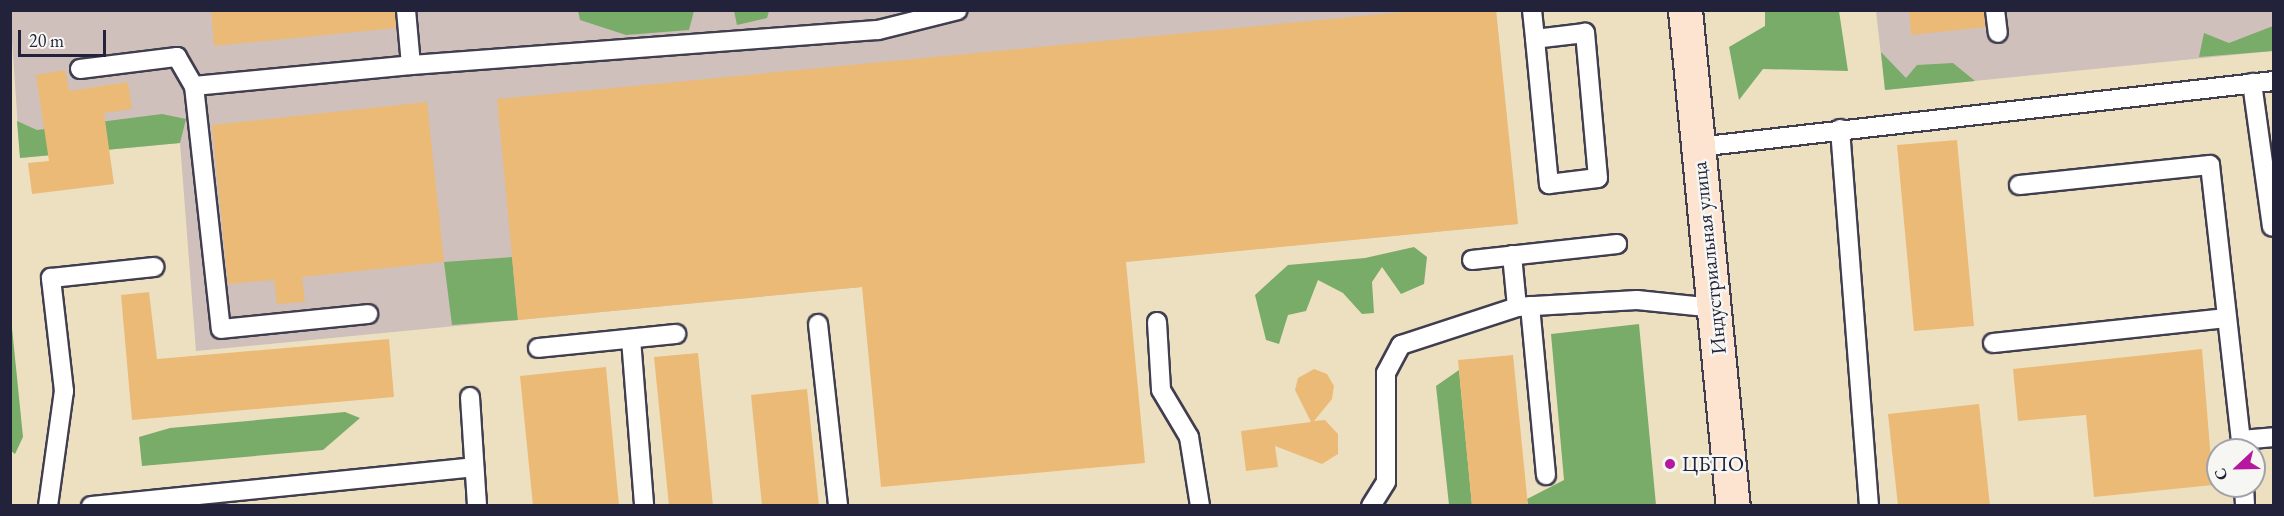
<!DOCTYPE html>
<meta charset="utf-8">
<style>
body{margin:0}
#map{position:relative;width:2284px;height:516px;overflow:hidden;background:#ede0c0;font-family:"EB Garamond",serif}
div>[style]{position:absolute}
.industrial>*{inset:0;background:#cfc0bb}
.forest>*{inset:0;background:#79ac68}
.building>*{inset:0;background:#ebba77}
.roads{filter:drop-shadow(2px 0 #403e4f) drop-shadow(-2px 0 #403e4f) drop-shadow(0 2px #403e4f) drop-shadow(0 -2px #403e4f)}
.lane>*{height:18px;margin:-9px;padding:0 9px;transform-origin:9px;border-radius:9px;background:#fff}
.secondary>*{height:33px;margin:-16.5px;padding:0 16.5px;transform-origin:16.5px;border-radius:16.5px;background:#fde4d1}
.dots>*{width:16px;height:16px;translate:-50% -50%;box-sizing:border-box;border:3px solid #f6f6f2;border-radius:50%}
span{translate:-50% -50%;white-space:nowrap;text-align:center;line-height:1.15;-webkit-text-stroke:5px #f6f6f2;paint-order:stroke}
.street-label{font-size:21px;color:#22223b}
.poi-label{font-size:21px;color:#22223b}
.left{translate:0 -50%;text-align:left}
.frame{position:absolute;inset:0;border:12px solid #22223b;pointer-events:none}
.north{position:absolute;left:2206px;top:438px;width:60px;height:60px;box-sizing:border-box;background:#f6f6f2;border:2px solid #a1a1a9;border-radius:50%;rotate:248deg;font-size:16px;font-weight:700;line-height:24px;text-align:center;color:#22223b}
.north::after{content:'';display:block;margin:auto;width:21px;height:27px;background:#b5179e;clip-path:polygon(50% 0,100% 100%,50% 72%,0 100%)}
.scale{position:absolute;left:18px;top:30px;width:88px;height:27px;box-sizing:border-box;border:3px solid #22223b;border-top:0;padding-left:8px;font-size:18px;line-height:21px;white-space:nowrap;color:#22223b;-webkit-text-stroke:4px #f6f6f2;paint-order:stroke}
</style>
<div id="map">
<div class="industrial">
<div style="clip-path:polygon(10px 11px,1496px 11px,1517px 224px,196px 351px,180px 143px,20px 158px)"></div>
<div style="clip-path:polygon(1876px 11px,2273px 11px,2273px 51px,1885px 90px)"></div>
</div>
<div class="forest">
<div style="clip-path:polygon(578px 11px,578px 10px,694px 11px,689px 30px,626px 35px,580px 20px)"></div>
<div style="clip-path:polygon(734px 11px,734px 10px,769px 11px,767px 18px,737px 25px)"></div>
<div style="clip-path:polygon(1765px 11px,1839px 11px,1848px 71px,1763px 69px,1739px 100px,1729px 47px,1765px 26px)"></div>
<div style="clip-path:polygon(2273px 26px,2273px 51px,2199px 57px,2204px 33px,2229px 43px)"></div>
<div style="clip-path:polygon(1881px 52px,1906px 78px,1917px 65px,1953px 63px,1975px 81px,1885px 90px)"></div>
<div style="clip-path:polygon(162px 114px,186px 119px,180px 143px,20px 158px,17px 121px,37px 130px)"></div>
<div style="clip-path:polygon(1414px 247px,1427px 257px,1424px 284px,1401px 294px,1382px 267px,1372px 282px,1374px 313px,1362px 314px,1343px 293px,1318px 280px,1306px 311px,1288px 315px,1279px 344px,1266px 340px,1255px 295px,1288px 265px,1365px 258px)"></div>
<div style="clip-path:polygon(512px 257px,518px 320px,452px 325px,444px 262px)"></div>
<div style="clip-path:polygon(10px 308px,23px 437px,15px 454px,10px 450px)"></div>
<div style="clip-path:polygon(1639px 324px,1656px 505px,1528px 505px,1527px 499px,1564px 480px,1551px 334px)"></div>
<div style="clip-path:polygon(1459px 370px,1472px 505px,1449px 505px,1436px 386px)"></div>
<div style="clip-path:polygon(345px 412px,360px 418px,323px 450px,142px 466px,139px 437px,170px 428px)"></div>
</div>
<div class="building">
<div style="clip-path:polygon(211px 10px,395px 10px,396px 28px,214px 46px)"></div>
<div style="clip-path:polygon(1425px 10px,1496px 10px,1518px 224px,1126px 262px,1145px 463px,881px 487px,862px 287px,518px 320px,497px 99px)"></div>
<div style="clip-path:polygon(1909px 10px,1984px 10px,1986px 27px,1911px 35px)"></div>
<div style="clip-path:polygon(65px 70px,69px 91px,128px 82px,132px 109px,104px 113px,114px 184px,32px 194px,28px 163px,49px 161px,36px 75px)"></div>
<div style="clip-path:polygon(427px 102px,444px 262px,302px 277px,305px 302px,277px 304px,274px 280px,228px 284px,212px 125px)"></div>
<div style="clip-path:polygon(1957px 140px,1974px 326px,1914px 331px,1897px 145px)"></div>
<div style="clip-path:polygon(149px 292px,157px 359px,389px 339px,394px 397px,132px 420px,121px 295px)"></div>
<div style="clip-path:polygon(2202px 349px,2213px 485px,2094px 497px,2086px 415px,2018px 421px,2013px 369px)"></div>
<div style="clip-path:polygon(698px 353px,713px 506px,669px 506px,654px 357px)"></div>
<div style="clip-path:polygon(1513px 355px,1528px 506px,1472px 506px,1458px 360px)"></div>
<div style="clip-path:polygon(606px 367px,619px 506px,533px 506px,520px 376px)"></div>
<div style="clip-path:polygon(1314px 369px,1327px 374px,1334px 386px,1332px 399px,1314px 421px,1325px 420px,1338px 434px,1338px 454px,1322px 464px,1275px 446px,1278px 467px,1246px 471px,1241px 431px,1311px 422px,1295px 390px,1298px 378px)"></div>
<div style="clip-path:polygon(807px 389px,819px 506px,762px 506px,751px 395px)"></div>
<div style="clip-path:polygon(1979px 404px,1990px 506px,1898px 506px,1888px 414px)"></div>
</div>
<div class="roads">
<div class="lane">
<div style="left:406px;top:10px;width:55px;rotate:84.8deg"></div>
<div style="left:1532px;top:10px;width:29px;rotate:84deg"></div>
<div style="left:1535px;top:39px;width:146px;rotate:84.5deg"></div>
<div style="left:1549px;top:184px;width:49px;rotate:-7deg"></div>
<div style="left:1598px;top:178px;width:146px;rotate:-95.1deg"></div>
<div style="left:1585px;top:33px;width:50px;rotate:173.2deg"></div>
<div style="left:1995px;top:10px;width:23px;rotate:83deg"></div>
<div style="left:80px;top:69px;width:98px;rotate:-7.1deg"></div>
<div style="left:177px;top:57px;width:34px;rotate:60deg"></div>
<div style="left:194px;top:86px;width:218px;rotate:-5.5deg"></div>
<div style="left:411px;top:65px;width:468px;rotate:-4.3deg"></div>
<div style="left:878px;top:30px;width:82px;rotate:-14deg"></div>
<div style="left:2252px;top:83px;width:145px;rotate:82.1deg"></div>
<div style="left:194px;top:86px;width:244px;rotate:83.7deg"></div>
<div style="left:221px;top:329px;width:148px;rotate:-5.8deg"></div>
<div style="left:1840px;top:129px;width:378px;rotate:85.6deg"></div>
<div style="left:1698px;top:147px;width:580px;rotate:-6.54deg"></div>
<div style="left:2019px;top:185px;width:192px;rotate:-6deg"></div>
<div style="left:2210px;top:165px;width:277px;rotate:83.6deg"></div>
<div style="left:1512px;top:255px;width:52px;rotate:84.5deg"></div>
<div style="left:1472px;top:260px;width:146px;rotate:-6.3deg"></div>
<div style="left:1530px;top:306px;width:170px;rotate:84.6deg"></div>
<div style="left:1157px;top:322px;width:68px;rotate:86.6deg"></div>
<div style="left:1161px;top:390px;width:55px;rotate:59.2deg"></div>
<div style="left:1189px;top:437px;width:70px;rotate:80.9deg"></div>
<div style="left:818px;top:324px;width:183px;rotate:83.7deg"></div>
<div style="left:631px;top:339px;width:168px;rotate:85.5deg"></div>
<div style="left:1993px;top:343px;width:235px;rotate:-6.1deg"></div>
<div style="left:538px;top:348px;width:139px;rotate:-5.8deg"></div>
<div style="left:470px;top:397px;width:109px;rotate:86.3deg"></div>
<div style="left:2241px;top:450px;width:10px;rotate:-90deg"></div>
<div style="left:2241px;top:440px;width:33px;rotate:-5deg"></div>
<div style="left:2244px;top:486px;width:20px;rotate:87deg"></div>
<div style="left:48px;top:506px;width:116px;rotate:-82.1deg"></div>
<div style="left:64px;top:391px;width:114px;rotate:-96.6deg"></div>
<div style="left:51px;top:278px;width:104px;rotate:-6.1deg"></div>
<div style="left:91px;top:506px;width:385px;rotate:-5.8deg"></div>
<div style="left:1371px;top:506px;width:28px;rotate:-58deg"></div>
<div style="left:1386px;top:482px;width:109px;rotate:-90deg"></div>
<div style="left:1386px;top:373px;width:32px;rotate:-62deg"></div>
<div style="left:1401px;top:345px;width:122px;rotate:-18.1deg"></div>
<div style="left:1517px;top:307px;width:120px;rotate:-3.3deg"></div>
<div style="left:1637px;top:300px;width:77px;rotate:5.9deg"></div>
</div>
<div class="secondary">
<div style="left:1685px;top:10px;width:498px;rotate:84.5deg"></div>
</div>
</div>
<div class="dots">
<div style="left:1670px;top:464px;background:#b5179e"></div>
</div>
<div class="street-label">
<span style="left:1709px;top:258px;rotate:-96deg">Индустриальная улица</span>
</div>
<div class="poi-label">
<span class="left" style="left:1682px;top:464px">ЦБПО</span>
</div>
<div class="frame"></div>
<div class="north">С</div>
<div class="scale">20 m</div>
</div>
